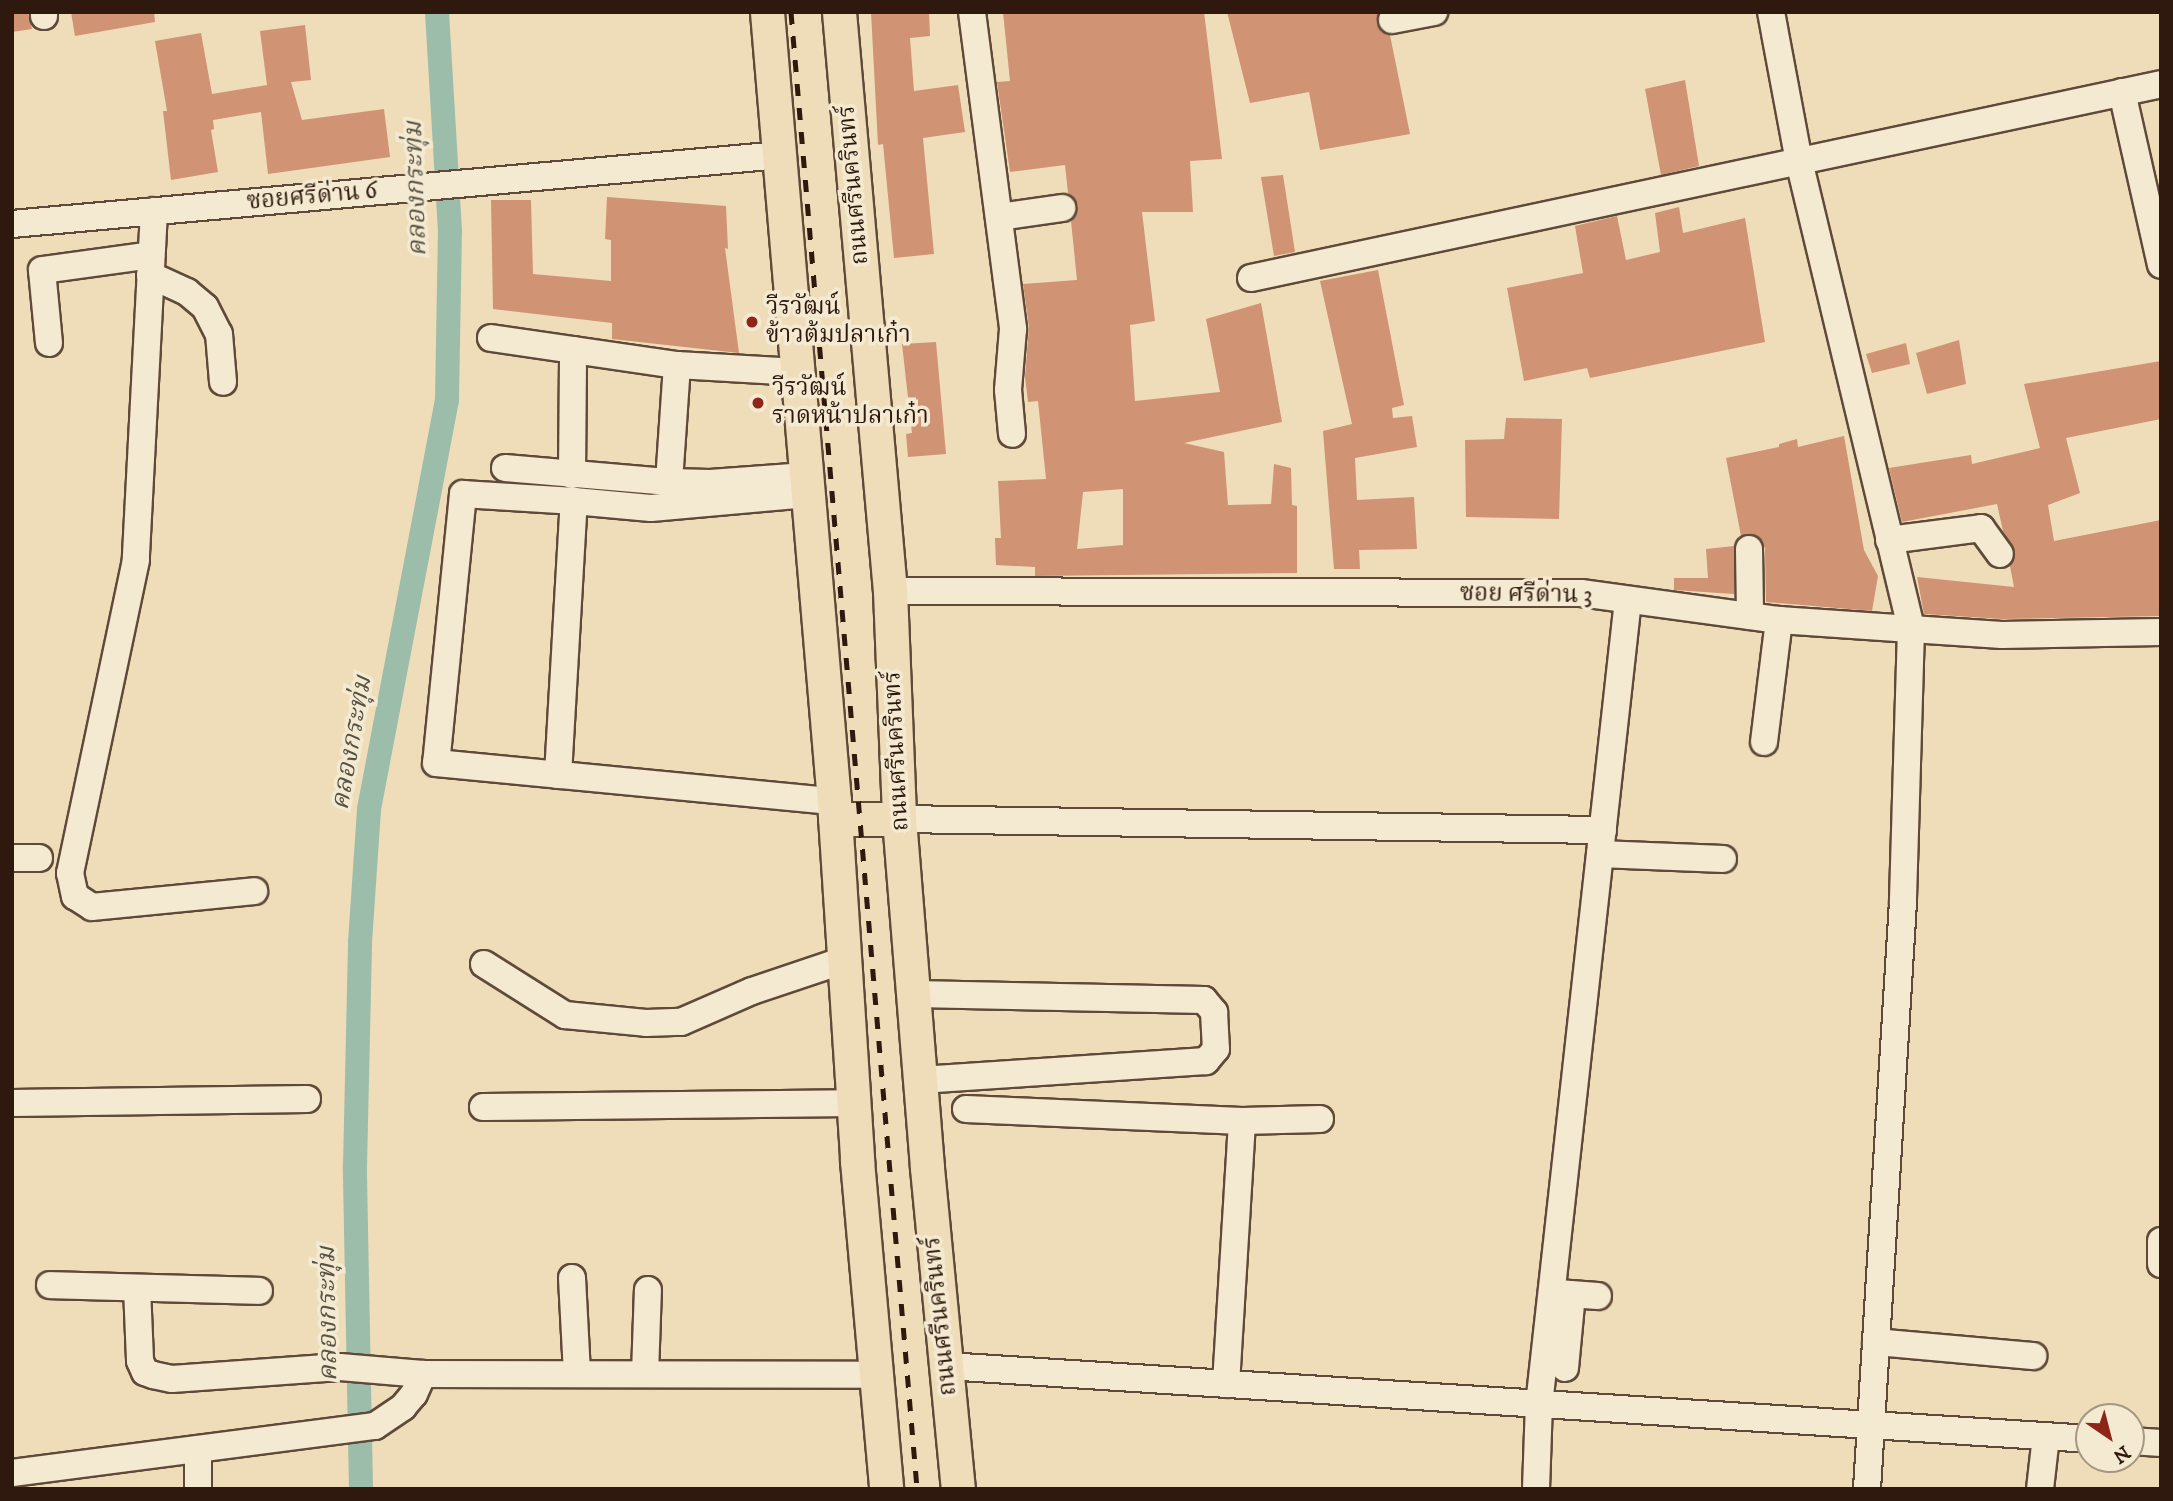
<!DOCTYPE html>
<meta charset="utf-8">
<style>
body{margin:0}
#map{position:relative;width:2173px;height:1501px;overflow:hidden;background:#eeddb8;font-family:"IM FELL DW Pica","Noto Serif Thai",serif}
div>[style]{position:absolute}
.canal>*{height:24px;margin:-12px;padding:0 12px;transform-origin:12px;border-radius:12px;background:#9bbdaa}
.building>*{inset:0;background:#d09374}
.roads{filter:drop-shadow(2px 0 #5f4a39) drop-shadow(-2px 0 #5f4a39) drop-shadow(0 2px #5f4a39) drop-shadow(0 -2px #5f4a39)}
.minor>*{height:26px;margin:-13px;padding:0 13px;transform-origin:13px;border-radius:13px;background:#f4e9d1}
.major>*{height:33px;margin:-16.5px;padding:0 16.5px;transform-origin:16.5px;border-radius:16.5px;background:#eeddb8}
.rail>*{height:5px;margin-top:-2.5px;transform-origin:0;background:repeating-linear-gradient(90deg,#2f190f 0 12px,transparent 0 24px)}
.dots>*{width:19px;height:19px;translate:-50% -50%;box-sizing:border-box;border:4px solid #f4e9d1;border-radius:50%}
span{translate:-50% -50%;white-space:nowrap;text-align:center;line-height:1.15;-webkit-text-stroke:7px #f4e9d1;paint-order:stroke}
.street-label{font-size:24px;color:#2f190f}
.poi-label{font-size:24px;color:#2f190f}
.left{translate:0 -50%;text-align:left}
.water-label{font-size:26px;color:#555245;font-style:italic}
.frame{position:absolute;inset:0;border:14px solid #2f190f;pointer-events:none}
.north{position:absolute;left:2075px;top:1403px;width:70px;height:70px;box-sizing:border-box;background:#f4e9d1;border:2px solid #a59683;border-radius:50%;rotate:145deg;font-size:19px;font-weight:700;line-height:28px;text-align:center;color:#2f190f}
.north::after{content:'';display:block;margin:auto;width:24px;height:32px;background:#8f2418;clip-path:polygon(50% 0,100% 100%,50% 72%,0 100%)}
</style>
<div id="map">
<div class="canal">
<div style="left:361px;top:1489px;width:323px;rotate:-91.1deg"></div>
<div style="left:355px;top:1166px;width:224px;rotate:-88.7deg"></div>
<div style="left:360px;top:942px;width:133px;rotate:-86.1deg"></div>
<div style="left:369px;top:809px;width:416px;rotate:-79.2deg"></div>
<div style="left:447px;top:400px;width:169px;rotate:-89deg"></div>
<div style="left:450px;top:231px;width:219px;rotate:-93.4deg"></div>
</div>
<div class="building">
<div style="clip-path:polygon(12px 12px,28px 12px,32px 29px,12px 32px)"></div>
<div style="clip-path:polygon(71px 12px,154px 12px,155px 22px,75px 36px)"></div>
<div style="clip-path:polygon(871px 12px,929px 12px,930px 36px,910px 38px,914px 91px,958px 85px,965px 132px,923px 138px,934px 254px,894px 258px,883px 144px,878px 145px)"></div>
<div style="clip-path:polygon(evenodd,1003px 12px,1204px 12px,1222px 159px,1190px 161px,1193px 212px,1142px 212px,1155px 321px,1130px 325px,1135px 401px,1220px 392px,1206px 319px,1261px 303px,1282px 422px,1184px 443px,1224px 452px,1228px 505px,1271px 504px,1274px 464px,1291px 468px,1292px 505px,1297px 506px,1297px 573px,1035px 576px,1035px 567px,996px 565px,995px 538px,1001px 538px,998px 481px,1046px 479px,1038px 401px,1028px 402px,1025px 377px,1029px 327px,1023px 284px,1077px 280px,1071px 221px,1078px 206px,1068px 193px,1065px 165px,1010px 172px,997px 82px,1010px 81px,1003px 12px,1123px 489px,1123px 545px,1077px 549px,1083px 492px,1123px 489px)"></div>
<div style="clip-path:polygon(1227px 12px,1379px 12px,1377px 24px,1381px 31px,1390px 35px,1410px 134px,1320px 150px,1309px 92px,1250px 103px)"></div>
<div style="clip-path:polygon(305px 25px,311px 80px,291px 82px,302px 120px,384px 109px,390px 157px,268px 174px,261px 112px,213px 120px,214px 129px,211px 130px,218px 172px,171px 180px,163px 111px,167px 111px,155px 41px,201px 33px,212px 94px,267px 85px,260px 31px)"></div>
<div style="clip-path:polygon(1685px 80px,1699px 166px,1661px 175px,1645px 89px)"></div>
<div style="clip-path:polygon(1283px 175px,1295px 252px,1274px 256px,1261px 177px)"></div>
<div style="clip-path:polygon(607px 197px,726px 206px,728px 249px,725px 248px,739px 353px,612px 339px,612px 323px,493px 309px,491px 200px,531px 200px,533px 274px,611px 281px,611px 240px,605px 239px)"></div>
<div style="clip-path:polygon(1679px 207px,1683px 233px,1745px 218px,1765px 342px,1590px 378px,1587px 368px,1524px 381px,1507px 288px,1583px 273px,1575px 226px,1617px 216px,1626px 260px,1660px 252px,1655px 213px)"></div>
<div style="clip-path:polygon(1378px 270px,1404px 405px,1392px 408px,1393px 418px,1412px 416px,1417px 447px,1355px 458px,1357px 500px,1414px 497px,1417px 549px,1359px 550px,1360px 569px,1334px 569px,1323px 431px,1352px 424px,1320px 281px)"></div>
<div style="clip-path:polygon(1959px 340px,1966px 384px,1927px 394px,1916px 353px)"></div>
<div style="clip-path:polygon(936px 342px,946px 454px,908px 457px,906px 434px,912px 433px,902px 344px)"></div>
<div style="clip-path:polygon(1906px 343px,1910px 364px,1872px 373px,1866px 354px)"></div>
<div style="clip-path:polygon(2161px 361px,2161px 419px,2066px 438px,2080px 493px,2048px 505px,2054px 541px,2161px 520px,2161px 616px,2002px 619px,1924px 614px,1917px 577px,2014px 587px,2010px 566px,2015px 552px,2003px 531px,1997px 504px,1902px 522px,1889px 468px,1971px 455px,1972px 464px,2040px 448px,2024px 384px)"></div>
<div style="clip-path:polygon(1506px 418px,1562px 419px,1559px 519px,1466px 517px,1465px 440px,1504px 439px)"></div>
<div style="clip-path:polygon(1844px 436px,1864px 550px,1878px 576px,1872px 611px,1766px 602px,1765px 548px,1756px 535px,1741px 536px,1726px 458px,1779px 447px,1779px 444px,1797px 439px,1798px 447px)"></div>
<div style="clip-path:polygon(1734px 546px,1734px 594px,1674px 590px,1674px 578px,1708px 578px,1706px 549px)"></div>
</div>
<div class="roads">
<div class="minor">
<div style="left:44px;top:12px;width:4px;rotate:90deg"></div>
<div style="left:972px;top:12px;width:320px;rotate:82.6deg"></div>
<div style="left:1013px;top:329px;width:61px;rotate:94.7deg"></div>
<div style="left:1008px;top:390px;width:44px;rotate:84.8deg"></div>
<div style="left:1771px;top:12px;width:152px;rotate:79.4deg"></div>
<div style="left:1799px;top:161px;width:481px;rotate:76.5deg"></div>
<div style="left:1911px;top:629px;width:273px;rotate:91.7deg"></div>
<div style="left:1903px;top:902px;width:588px;rotate:93.51deg"></div>
<div style="left:1392px;top:20px;width:43px;rotate:-10.8deg"></div>
<div style="left:2122px;top:92px;width:177px;rotate:77.3deg"></div>
<div style="left:154px;top:211px;width:349px;rotate:93deg"></div>
<div style="left:136px;top:560px;width:320px;rotate:101.9deg"></div>
<div style="left:70px;top:873px;width:24px;rotate:78deg"></div>
<div style="left:75px;top:896px;width:20px;rotate:33deg"></div>
<div style="left:92px;top:907px;width:163px;rotate:-5.6deg"></div>
<div style="left:999px;top:217px;width:64px;rotate:-8.1deg"></div>
<div style="left:12px;top:224px;width:771px;rotate:-5.13deg"></div>
<div style="left:150px;top:275px;width:41px;rotate:24.7deg"></div>
<div style="left:187px;top:292px;width:23px;rotate:40deg"></div>
<div style="left:205px;top:307px;width:30px;rotate:63deg"></div>
<div style="left:219px;top:334px;width:48px;rotate:85.2deg"></div>
<div style="left:1251px;top:278px;width:930px;rotate:-12.03deg"></div>
<div style="left:491px;top:338px;width:188px;rotate:8.3deg"></div>
<div style="left:677px;top:365px;width:120px;rotate:3.3deg"></div>
<div style="left:49px;top:343px;width:73px;rotate:-95.5deg"></div>
<div style="left:42px;top:270px;width:110px;rotate:-7.8deg"></div>
<div style="left:505px;top:468px;width:165px;rotate:4.9deg"></div>
<div style="left:669px;top:482px;width:41px;rotate:1.4deg"></div>
<div style="left:710px;top:483px;width:96px;rotate:-4.2deg"></div>
<div style="left:572px;top:475px;width:125px;rotate:-89.5deg"></div>
<div style="left:669px;top:482px;width:117px;rotate:-86.1deg"></div>
<div style="left:574px;top:501px;width:111px;rotate:-176.4deg"></div>
<div style="left:463px;top:494px;width:270px;rotate:95.7deg"></div>
<div style="left:436px;top:763px;width:400px;rotate:5.5deg"></div>
<div style="left:1889px;top:540px;width:93px;rotate:-7.4deg"></div>
<div style="left:1981px;top:528px;width:32px;rotate:54deg"></div>
<div style="left:1749px;top:549px;width:67px;rotate:89.1deg"></div>
<div style="left:890px;top:591px;width:691px;rotate:0.17deg"></div>
<div style="left:1581px;top:593px;width:200px;rotate:7.8deg"></div>
<div style="left:1779px;top:620px;width:132px;rotate:3.9deg"></div>
<div style="left:1911px;top:629px;width:91px;rotate:3.8deg"></div>
<div style="left:2002px;top:635px;width:159px;rotate:-1.1deg"></div>
<div style="left:1764px;top:742px;width:123px;rotate:-83deg"></div>
<div style="left:558px;top:775px;width:274px;rotate:-86.7deg"></div>
<div style="left:574px;top:501px;width:77px;rotate:5.2deg"></div>
<div style="left:651px;top:508px;width:157px;rotate:-5.1deg"></div>
<div style="left:899px;top:819px;width:704px;rotate:0.9deg"></div>
<div style="left:1600px;top:854px;width:123px;rotate:2.3deg"></div>
<div style="left:12px;top:858px;width:27px"></div>
<div style="left:484px;top:964px;width:96px;rotate:32.2deg"></div>
<div style="left:565px;top:1015px;width:81px;rotate:5.6deg"></div>
<div style="left:646px;top:1023px;width:35px;rotate:-2deg"></div>
<div style="left:681px;top:1022px;width:77px;rotate:-23.6deg"></div>
<div style="left:752px;top:991px;width:97px;rotate:-18.6deg"></div>
<div style="left:915px;top:994px;width:289px;rotate:1.2deg"></div>
<div style="left:1204px;top:1000px;width:16px;rotate:50deg"></div>
<div style="left:1214px;top:1012px;width:37px;rotate:87deg"></div>
<div style="left:1216px;top:1049px;width:16px;rotate:130deg"></div>
<div style="left:1206px;top:1061px;width:286px;rotate:176.2deg"></div>
<div style="left:12px;top:1103px;width:295px;rotate:-0.8deg"></div>
<div style="left:483px;top:1107px;width:370px;rotate:-0.6deg"></div>
<div style="left:966px;top:1109px;width:276px;rotate:2.5deg"></div>
<div style="left:1242px;top:1121px;width:78px;rotate:-1.5deg"></div>
<div style="left:2161px;top:1241px;width:23px;rotate:90deg"></div>
<div style="left:572px;top:1278px;width:96px;rotate:87deg"></div>
<div style="left:50px;top:1285px;width:209px;rotate:1.6deg"></div>
<div style="left:137px;top:1288px;width:73px;rotate:87.6deg"></div>
<div style="left:140px;top:1361px;width:12px;rotate:66deg"></div>
<div style="left:145px;top:1372px;width:9px;rotate:21deg"></div>
<div style="left:153px;top:1375px;width:19px;rotate:12deg"></div>
<div style="left:172px;top:1379px;width:168px;rotate:-4.1deg"></div>
<div style="left:340px;top:1367px;width:83px;rotate:4.8deg"></div>
<div style="left:1557px;top:1293px;width:41px;rotate:4.2deg"></div>
<div style="left:1876px;top:1342px;width:158px;rotate:5.1deg"></div>
<div style="left:946px;top:1366px;width:1145px;rotate:3.65deg"></div>
<div style="left:1565px;top:1368px;width:74px;rotate:-84.6deg"></div>
<div style="left:645px;top:1374px;width:84px;rotate:-88deg"></div>
<div style="left:1226px;top:1384px;width:263px;rotate:-86.5deg"></div>
<div style="left:2131px;top:1441px;width:30px;rotate:4deg"></div>
<div style="left:198px;top:1449px;width:40px;rotate:90deg"></div>
<div style="left:12px;top:1473px;width:366px;rotate:-7.4deg"></div>
<div style="left:375px;top:1426px;width:34px;rotate:-34deg"></div>
<div style="left:403px;top:1407px;width:17px;rotate:-50deg"></div>
<div style="left:414px;top:1394px;width:22px;rotate:-66deg"></div>
<div style="left:423px;top:1374px;width:453px;rotate:0.1deg"></div>
<div style="left:1536px;top:1489px;width:84px;rotate:-88deg"></div>
<div style="left:1539px;top:1405px;width:810px;rotate:-83.69deg"></div>
<div style="left:2040px;top:1489px;width:53px;rotate:-83.5deg"></div>
</div>
<div class="major">
<div style="left:767px;top:12px;width:792px;rotate:85.15deg"></div>
<div style="left:834px;top:801px;width:361px;rotate:86.3deg"></div>
<div style="left:857px;top:1161px;width:329px;rotate:84.9deg"></div>
<div style="left:839px;top:12px;width:581px;rotate:84.97deg"></div>
<div style="left:890px;top:591px;width:228px;rotate:87.7deg"></div>
<div style="left:899px;top:819px;width:350px;rotate:85.4deg"></div>
<div style="left:927px;top:1168px;width:322px;rotate:84.5deg"></div>
<div style="left:835px;top:819px;width:64px"></div>
</div>
</div>
<div class="rail">
<div style="left:791px;top:12px;width:1482px;rotate:85.12deg"></div>
</div>
<div class="dots">
<div style="left:752px;top:322px;background:#8f2418"></div>
<div style="left:758px;top:403px;background:#8f2418"></div>
</div>
<div class="street-label">
<span style="left:854px;top:185px;rotate:-95deg">ถนนศรีนครินทร์</span>
<span style="left:312px;top:197px;rotate:-5deg">ซอยศรีด่าน 6</span>
<span style="left:1526px;top:595px;rotate:1deg">ซอย ศรีด่าน 3</span>
<span style="left:897px;top:751px;rotate:-93deg">ถนนศรีนครินทร์</span>
<span style="left:941px;top:1316px;rotate:-96deg">ถนนศรีนครินทร์</span>
</div>
<div class="poi-label">
<span class="left" style="left:766px;top:322px">วีรวัฒน์<br>ข้าวต้มปลาเก๋า</span>
<span class="left" style="left:772px;top:403px">วีรวัฒน์<br>ราดหน้าปลาเก๋า</span>
</div>
<div class="water-label">
<span style="left:416px;top:189px;rotate:-92deg">คลองกระทุ่ม</span>
<span style="left:352px;top:743px;rotate:-80deg">คลองกระทุ่ม</span>
<span style="left:328px;top:1314px;rotate:-91deg">คลองกระทุ่ม</span>
</div>
<div class="frame"></div>
<div class="north">N</div>
</div>
